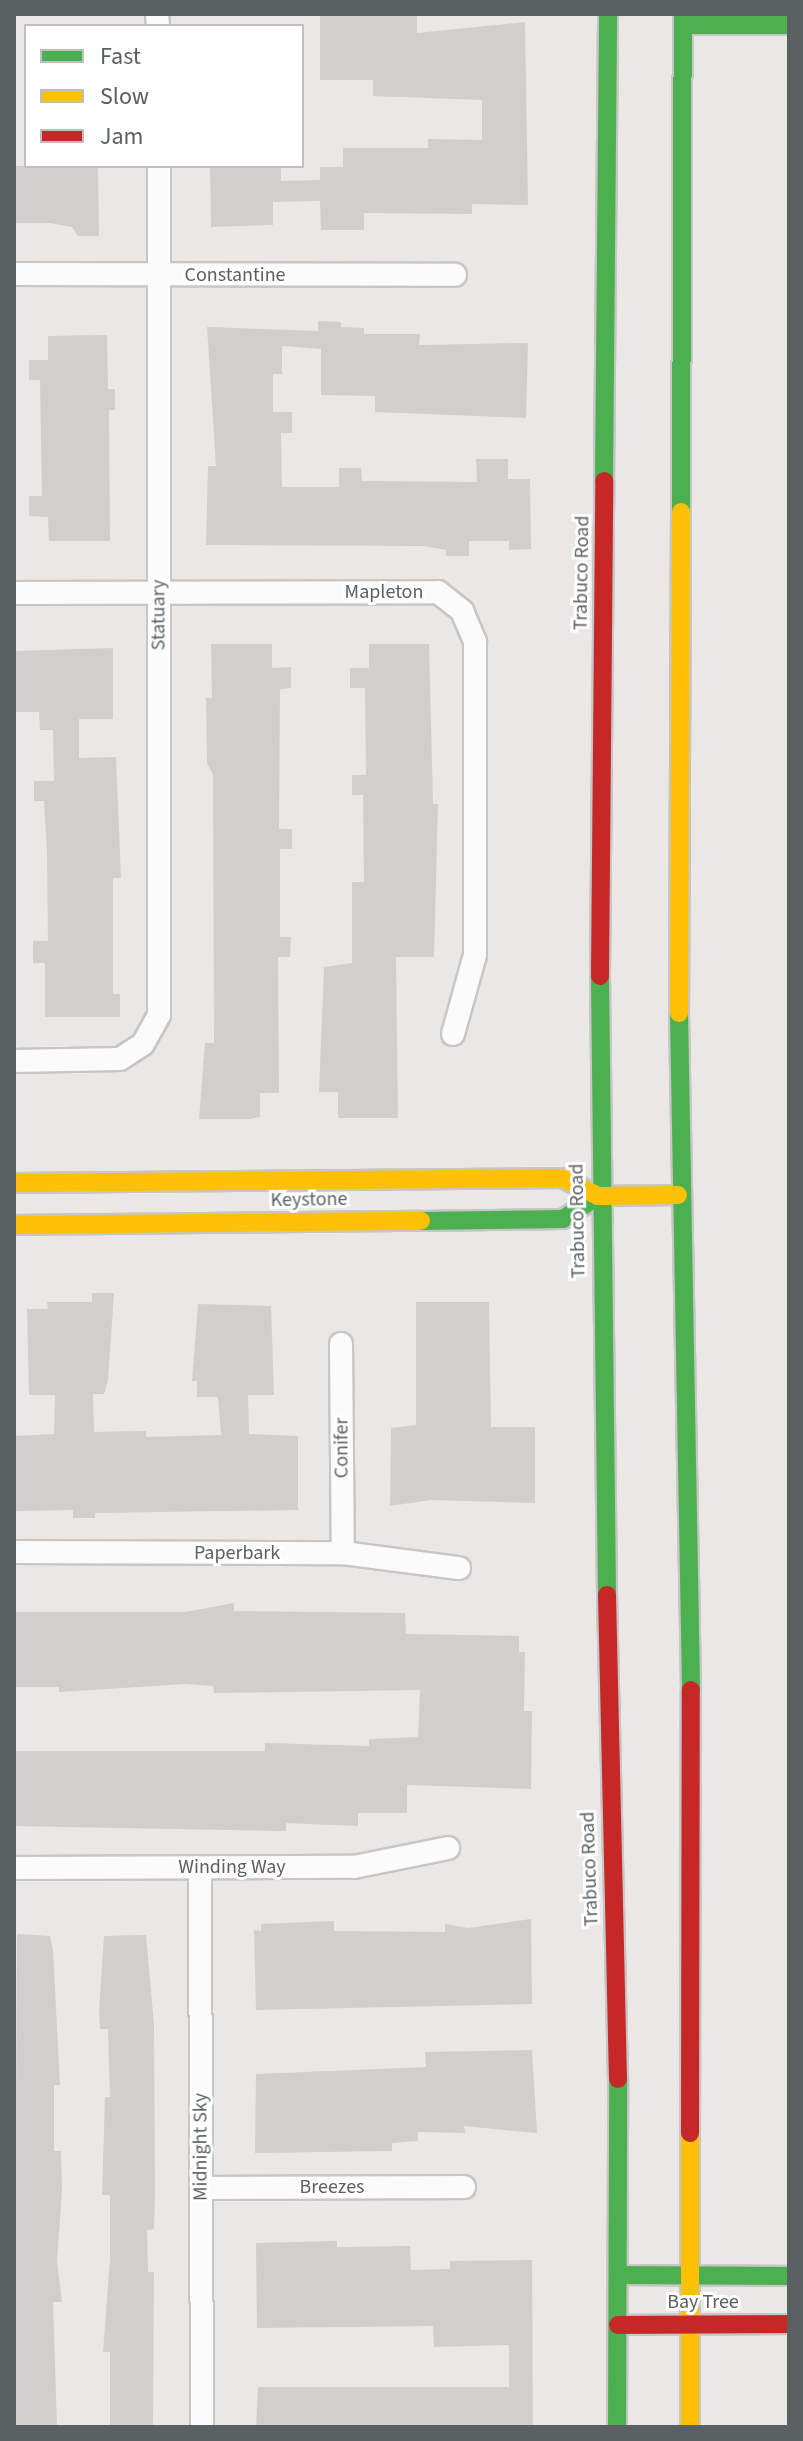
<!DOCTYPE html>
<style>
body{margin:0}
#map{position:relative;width:803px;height:2441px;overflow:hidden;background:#eae7e4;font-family:"Source Sans 3",sans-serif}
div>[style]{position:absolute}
.building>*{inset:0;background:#d1cfce}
.roads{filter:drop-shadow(2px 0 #c6c6c6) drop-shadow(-2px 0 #c6c6c6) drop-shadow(0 2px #c6c6c6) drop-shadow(0 -2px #c6c6c6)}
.street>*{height:22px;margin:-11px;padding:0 11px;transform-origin:11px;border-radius:11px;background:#fcfbfb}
.fast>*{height:18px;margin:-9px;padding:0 9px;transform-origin:9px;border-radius:9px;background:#4caf50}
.slow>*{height:18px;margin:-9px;padding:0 9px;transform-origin:9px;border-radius:9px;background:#ffc107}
.jam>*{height:18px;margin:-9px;padding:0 9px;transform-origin:9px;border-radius:9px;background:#c62828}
span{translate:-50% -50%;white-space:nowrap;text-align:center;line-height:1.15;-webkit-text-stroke:6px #fff;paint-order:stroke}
.street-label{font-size:20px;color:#5a5f62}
.frame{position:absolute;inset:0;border:16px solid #5a5f62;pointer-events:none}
.legend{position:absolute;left:24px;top:24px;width:280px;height:144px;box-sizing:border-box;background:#fff;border:2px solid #bdbfc0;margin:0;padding:10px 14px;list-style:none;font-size:24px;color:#5a5f62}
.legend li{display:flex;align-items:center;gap:16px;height:40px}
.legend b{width:40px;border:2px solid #bdbfc0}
</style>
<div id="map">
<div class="building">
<div style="clip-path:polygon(320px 14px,417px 15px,417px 33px,525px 22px,528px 205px,472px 204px,472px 214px,364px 213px,364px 230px,321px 230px,320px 201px,273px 202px,273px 225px,211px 227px,210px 166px,281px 166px,281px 181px,320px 180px,320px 167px,343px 167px,343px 148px,428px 148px,428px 139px,482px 140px,482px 100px,373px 96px,373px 80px,320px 80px)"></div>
<div style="clip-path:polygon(14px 166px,98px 166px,99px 236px,78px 236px,72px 227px,50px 223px,14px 223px)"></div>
<div style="clip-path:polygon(318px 321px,341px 322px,341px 327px,364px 328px,364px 334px,420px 334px,419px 345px,528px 343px,526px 418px,375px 412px,375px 396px,321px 395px,321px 349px,282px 346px,282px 374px,273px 374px,273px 412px,292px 412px,292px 433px,281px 433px,282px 487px,339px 487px,339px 468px,361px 468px,362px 481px,477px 482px,476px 459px,508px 459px,508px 479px,530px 479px,531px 549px,509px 550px,509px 541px,469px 541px,469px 556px,446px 556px,446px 550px,424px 546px,206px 545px,208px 466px,216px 466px,207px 327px,318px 331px)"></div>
<div style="clip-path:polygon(107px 335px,108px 389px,115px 389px,115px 410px,109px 410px,110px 541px,49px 541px,48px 517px,29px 516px,29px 496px,42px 496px,40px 380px,29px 380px,29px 360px,48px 360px,48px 336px)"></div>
<div style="clip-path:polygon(211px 644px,272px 644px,272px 668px,291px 667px,291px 688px,280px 689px,279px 829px,292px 829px,292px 849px,280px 849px,280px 937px,291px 937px,290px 957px,278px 957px,279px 1093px,260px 1093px,260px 1117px,250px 1119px,199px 1119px,205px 1043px,214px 1043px,213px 774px,207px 763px,206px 698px,212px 698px)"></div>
<div style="clip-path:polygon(369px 644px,429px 644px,433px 804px,438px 804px,434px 957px,396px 957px,398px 1118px,338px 1118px,338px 1092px,319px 1092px,324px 967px,352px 963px,352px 882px,364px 882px,363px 795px,352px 795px,352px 775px,366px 775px,365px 688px,350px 688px,350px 668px,369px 668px)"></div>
<div style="clip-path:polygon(113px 648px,113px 719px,79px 719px,79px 758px,116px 757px,121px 878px,113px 878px,113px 994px,120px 994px,120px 1017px,45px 1017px,45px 963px,33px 963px,33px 941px,48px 941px,47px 853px,44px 801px,34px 801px,34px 781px,54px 781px,53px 730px,40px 730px,39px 712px,16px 712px,15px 651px)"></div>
<div style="clip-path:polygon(92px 1293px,114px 1293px,108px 1380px,104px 1394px,93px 1394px,94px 1432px,146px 1431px,146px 1437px,221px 1435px,218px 1397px,197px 1397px,197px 1381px,192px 1381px,198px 1304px,271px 1306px,274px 1395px,248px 1395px,249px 1434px,298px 1436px,298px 1510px,95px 1513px,95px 1518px,73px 1518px,73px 1510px,14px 1511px,14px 1436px,54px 1434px,55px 1395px,29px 1395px,27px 1309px,48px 1309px,47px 1302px,92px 1302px)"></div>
<div style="clip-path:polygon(416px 1302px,489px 1302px,491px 1427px,535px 1427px,535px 1503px,431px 1500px,390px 1506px,391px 1428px,416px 1425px)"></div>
<div style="clip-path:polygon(234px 1603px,234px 1611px,405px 1613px,406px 1634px,519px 1636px,519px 1652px,525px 1652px,524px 1711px,532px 1711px,531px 1789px,407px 1785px,407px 1813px,358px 1813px,358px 1826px,286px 1823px,286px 1831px,14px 1826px,14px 1751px,265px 1751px,265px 1743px,369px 1746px,369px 1739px,418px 1737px,420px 1690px,214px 1693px,213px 1686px,185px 1684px,59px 1692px,59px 1687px,14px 1687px,14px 1612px,185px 1612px)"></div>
<div style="clip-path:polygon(531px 1919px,532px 2004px,256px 2010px,254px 1930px,261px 1931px,261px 1924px,334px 1921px,334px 1931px,445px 1932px,445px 1924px,468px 1928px)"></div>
<div style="clip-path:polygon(17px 1934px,50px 1936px,53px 1950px,60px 2085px,54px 2085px,54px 2151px,61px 2151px,62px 2190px,57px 2261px,62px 2302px,53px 2302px,57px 2427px,14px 2427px)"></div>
<div style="clip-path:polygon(146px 1935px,154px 2025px,155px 2194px,154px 2229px,147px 2230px,148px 2272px,154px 2272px,153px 2427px,110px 2427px,110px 2352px,103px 2352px,110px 2259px,110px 2195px,102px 2195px,105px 2097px,110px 2097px,108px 2029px,100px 2029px,99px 2011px,104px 1936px)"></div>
<div style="clip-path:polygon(532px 2050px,537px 2133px,464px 2126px,465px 2133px,418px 2132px,418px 2141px,392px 2143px,392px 2151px,255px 2153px,256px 2074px,426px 2067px,425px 2052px)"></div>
<div style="clip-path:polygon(337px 2241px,337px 2247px,410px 2246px,411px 2270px,450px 2269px,450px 2261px,532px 2260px,533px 2427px,256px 2427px,258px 2387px,509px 2387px,509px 2345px,434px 2347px,433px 2326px,257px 2328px,256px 2243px)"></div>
</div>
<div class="roads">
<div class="street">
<div style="left:157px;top:14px;width:12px;rotate:85deg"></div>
<div style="left:14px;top:274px;width:441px;rotate:0.1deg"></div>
<div style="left:14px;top:593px;width:424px;rotate:-0.1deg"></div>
<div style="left:438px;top:592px;width:31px;rotate:38deg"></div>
<div style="left:462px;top:611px;width:34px;rotate:67deg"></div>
<div style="left:475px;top:642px;width:313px;rotate:90deg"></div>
<div style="left:475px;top:955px;width:82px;rotate:105.6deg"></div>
<div style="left:14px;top:1061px;width:106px;rotate:-1.1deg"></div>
<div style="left:120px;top:1059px;width:27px;rotate:-33deg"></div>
<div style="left:143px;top:1044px;width:33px;rotate:-61deg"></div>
<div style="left:159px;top:1015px;width:849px;rotate:-90deg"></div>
<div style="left:341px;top:1344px;width:209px;rotate:89.5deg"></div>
<div style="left:14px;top:1552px;width:329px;rotate:0.2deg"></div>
<div style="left:343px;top:1553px;width:117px;rotate:7.4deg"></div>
<div style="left:14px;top:1868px;width:340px;rotate:-0.2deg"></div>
<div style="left:354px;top:1867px;width:96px;rotate:-11.4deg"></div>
<div style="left:200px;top:1868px;width:559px;rotate:89.8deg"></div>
<div style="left:201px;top:2188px;width:263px;rotate:-0.2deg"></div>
</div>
<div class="fast">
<div style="left:683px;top:25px;width:106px"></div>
<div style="left:604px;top:481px;width:467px;rotate:-89.5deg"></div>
<div style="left:681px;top:512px;width:498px;rotate:-89.8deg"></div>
<div style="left:600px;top:976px;width:619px;rotate:89.35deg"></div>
<div style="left:679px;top:1013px;width:677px;rotate:88.98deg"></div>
<div style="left:421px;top:1221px;width:142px;rotate:-0.8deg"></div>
<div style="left:563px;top:1219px;width:42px;rotate:-33.3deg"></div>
<div style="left:620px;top:2275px;width:169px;rotate:0.3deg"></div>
<div style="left:617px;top:2427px;width:348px;rotate:-89.8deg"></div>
</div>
<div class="slow">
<div style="left:679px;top:1013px;width:501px;rotate:-89.77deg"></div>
<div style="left:14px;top:1183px;width:548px;rotate:-0.52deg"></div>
<div style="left:562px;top:1178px;width:40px;rotate:26.6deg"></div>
<div style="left:598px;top:1196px;width:80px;rotate:-0.7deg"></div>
<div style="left:14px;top:1225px;width:407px;rotate:-0.6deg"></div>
<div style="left:690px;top:2427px;width:294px;rotate:-90deg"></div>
</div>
<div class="jam">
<div style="left:600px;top:976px;width:495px;rotate:-89.5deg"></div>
<div style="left:607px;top:1595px;width:484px;rotate:88.7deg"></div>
<div style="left:690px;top:2133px;width:443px;rotate:-89.9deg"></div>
<div style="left:618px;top:2325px;width:171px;rotate:-0.3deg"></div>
</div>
</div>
<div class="street-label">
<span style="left:235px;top:275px">Constantine</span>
<span style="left:582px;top:573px;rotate:-89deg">Trabuco Road</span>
<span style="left:384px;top:592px">Mapleton</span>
<span style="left:159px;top:615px;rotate:-90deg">Statuary</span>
<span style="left:309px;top:1200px;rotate:-1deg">Keystone</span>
<span style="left:578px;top:1221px;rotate:-91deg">Trabuco Road</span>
<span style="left:342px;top:1448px;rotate:-90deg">Conifer</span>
<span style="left:237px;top:1553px">Paperbark</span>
<span style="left:232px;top:1867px">Winding Way</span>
<span style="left:590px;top:1869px;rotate:-92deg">Trabuco Road</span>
<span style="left:201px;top:2147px;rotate:-90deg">Midnight Sky</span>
<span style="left:332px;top:2187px">Breezes</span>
<span style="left:703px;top:2302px">Bay Tree</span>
</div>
<div class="frame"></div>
<ul class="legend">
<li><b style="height:10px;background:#4caf50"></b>Fast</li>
<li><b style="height:10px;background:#ffc107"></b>Slow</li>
<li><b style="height:10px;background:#c62828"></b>Jam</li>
</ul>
</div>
